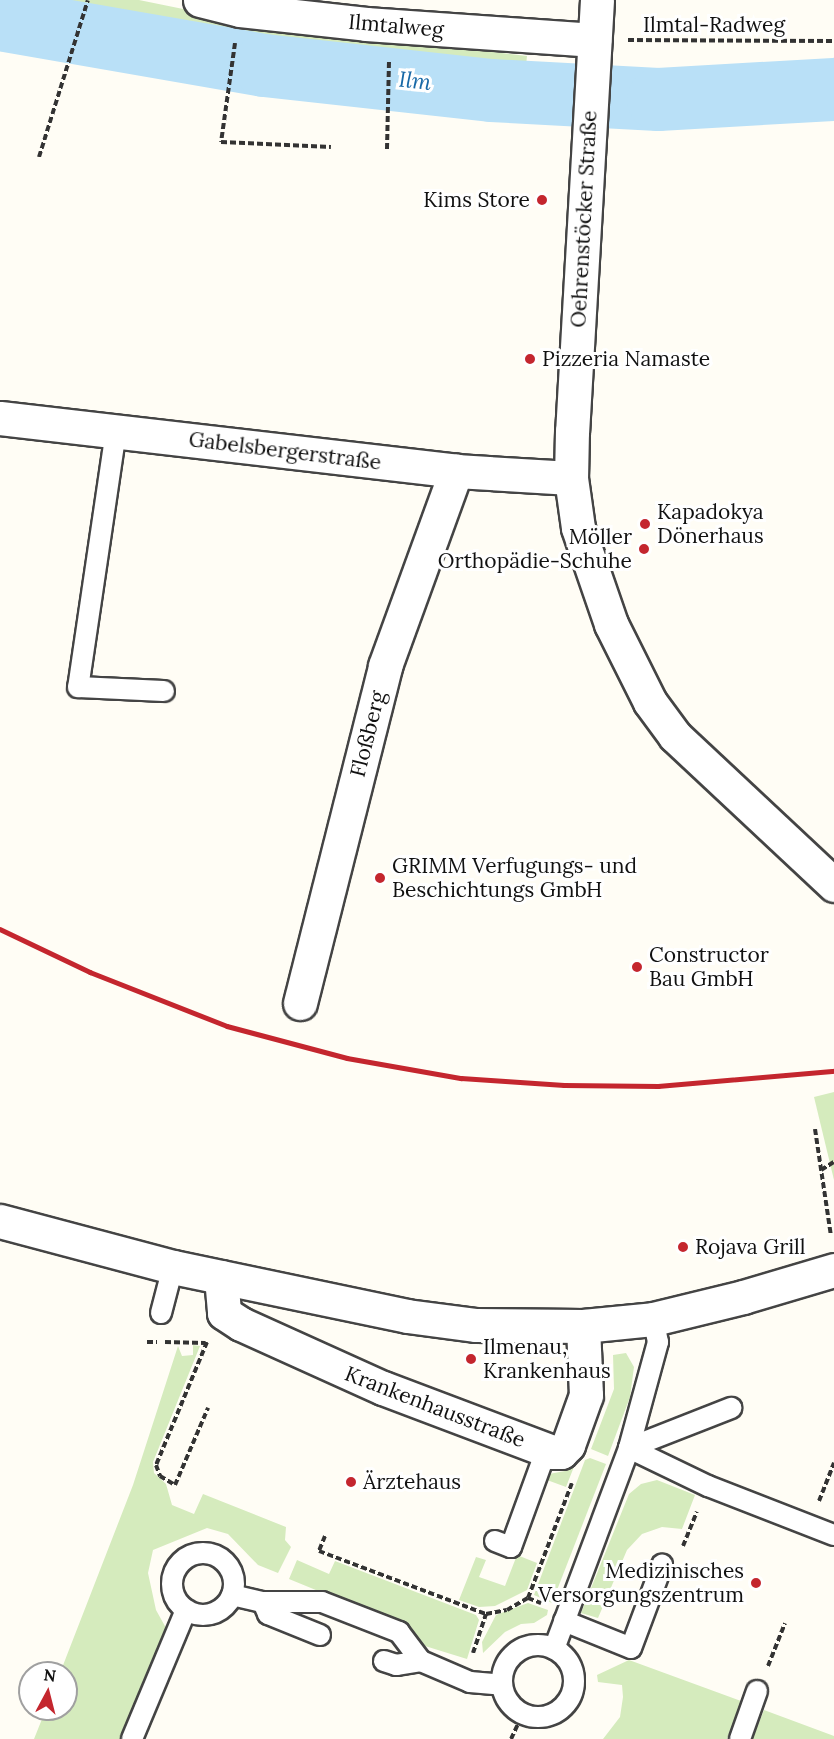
<!DOCTYPE html>
<meta charset="utf-8">
<style>
body{margin:0}
#map{position:relative;width:834px;height:1739px;overflow:hidden;background:#fffdf5;font-family:Lora,serif}
div>[style]{position:absolute}
.green>*{inset:0;background:#d5ebbd}
.river>*{height:63px;margin:-31.5px;padding:0 31.5px;transform-origin:31.5px;border-radius:31.5px;background:#b9e0f7}
.path>*{height:4px;margin-top:-2px;transform-origin:0;background:repeating-linear-gradient(90deg,#333 0 6px,transparent 0 9px)}
.roads{filter:drop-shadow(2px 0 #444) drop-shadow(-2px 0 #444) drop-shadow(0 2px #444) drop-shadow(0 -2px #444)}
.service>*{height:20px;margin:-10px;padding:0 10px;transform-origin:10px;border-radius:10px;background:#fff}
.service>.ring{margin:-10px;padding:0;box-sizing:content-box;background:none;border:20px solid #fff;border-radius:50%}
.minor>*{height:33px;margin:-16.5px;padding:0 16.5px;transform-origin:16.5px;border-radius:16.5px;background:#fff}
.tertiary>*{height:33px;margin:-16.5px;padding:0 16.5px;transform-origin:16.5px;border-radius:16.5px;background:#fff}
.rail>*{height:4.5px;margin:-2.25px;padding:0 2.25px;transform-origin:2.25px;border-radius:2.25px;background:#c4262e}
.dots>*{width:16px;height:16px;translate:-50% -50%;box-sizing:border-box;border:3px solid #fff;border-radius:50%}
span{translate:-50% -50%;white-space:nowrap;text-align:center;line-height:1.15;-webkit-text-stroke:6px #fff;paint-order:stroke}
.street-label{font-size:21px;color:#111}
.poi-label{font-size:21px;color:#111}
.right{translate:-100% -50%;text-align:right}
.left{translate:0 -50%;text-align:left}
.water-label{font-size:22px;color:#1768a6;font-style:italic}
.north{position:absolute;left:18px;top:1661px;width:60px;height:60px;box-sizing:border-box;background:#fff;border:2px solid #a0a0a0;border-radius:50%;rotate:7deg;font-size:16px;font-weight:700;line-height:24px;text-align:center;color:#111}
.north::after{content:'';display:block;margin:auto;width:21px;height:27px;background:#c4262e;clip-path:polygon(50% 0,100% 100%,50% 72%,0 100%)}
</style>
<div id="map">
<div class="green">
<div style="clip-path:polygon(0 0,139px 0,242px 21px,527px 56px,525px 75px,551px 78px,545px 120px,0 51px)"></div>
<div style="clip-path:polygon(834px 1092px,834px 1180px,814px 1097px)"></div>
<div style="clip-path:polygon(193px 1345px,200px 1346px,153px 1462px,154px 1473px,166px 1484px,172px 1505px,194px 1514px,203px 1494px,286px 1527px,285px 1540px,291px 1547px,278px 1573px,258px 1565px,228px 1534px,207px 1528px,153px 1550px,148px 1573px,156px 1610px,166px 1628px,124px 1739px,34px 1739px,46px 1709px,66px 1709px,66px 1673px,60px 1673px,133px 1485px,178px 1346px,182px 1356px,193px 1355px)"></div>
<div style="clip-path:polygon(626px 1353px,634px 1367px,630px 1397px,608px 1456px,591px 1449px,614px 1389px,613px 1355px)"></div>
<div style="clip-path:polygon(601px 1398px,566px 1487px,547px 1480px,549px 1474px,565px 1471px,572px 1462px)"></div>
<div style="clip-path:polygon(590px 1458px,606px 1464px,552px 1603px,534px 1595px,585px 1460px)"></div>
<div style="clip-path:polygon(657px 1480px,695px 1495px,682px 1529px,662px 1527px,642px 1534px,627px 1550px,598px 1618px,581px 1613px,629px 1494px,641px 1484px)"></div>
<div style="clip-path:polygon(517px 1555px,537px 1563px,527px 1590px,495px 1606px,479px 1607px,459px 1600px,476px 1557px,486px 1560px,479px 1577px,505px 1586px)"></div>
<div style="clip-path:polygon(297px 1560px,329px 1574px,335px 1561px,476px 1615px,479px 1620px,467px 1659px,425px 1646px,406px 1627px,289px 1579px)"></div>
<div style="clip-path:polygon(528px 1603px,548px 1610px,547px 1615px,534px 1623px,521px 1624px,505px 1632px,483px 1653px,482px 1642px,496px 1615px)"></div>
<div style="clip-path:polygon(629px 1660px,741px 1701px,727px 1739px,603px 1739px,620px 1717px,623px 1697px,622px 1685px,598px 1682px,597px 1675px)"></div>
<div style="clip-path:polygon(764px 1710px,834px 1736px,834px 1739px,752px 1739px)"></div>
</div>
<div class="river">
<div style="left:0;top:19px;width:268px;rotate:9.9deg"></div>
<div style="left:264px;top:65px;width:228px;rotate:6.3deg"></div>
<div style="left:491px;top:90px;width:167px;rotate:3.1deg"></div>
<div style="left:658px;top:99px;width:176px;rotate:-3.3deg"></div>
</div>
<div class="path">
<div style="left:628px;top:40px;width:206px;rotate:0.3deg"></div>
<div style="left:235px;top:43px;width:100px;rotate:98deg"></div>
<div style="left:221px;top:142px;width:110px;rotate:2.6deg"></div>
<div style="left:387px;top:149px;width:89px;rotate:-88.7deg"></div>
<div style="left:39px;top:157px;width:164px;rotate:-72.7deg"></div>
<div style="left:815px;top:1129px;width:108px;rotate:81.5deg"></div>
<div style="left:821px;top:1170px;width:15px;rotate:-32deg"></div>
<div style="left:147px;top:1342px;width:10px"></div>
<div style="left:165px;top:1342px;width:40px;rotate:1.4deg"></div>
<div style="left:207px;top:1342px;width:133px;rotate:112.5deg"></div>
<div style="left:156px;top:1465px;width:12px;rotate:70deg"></div>
<div style="left:160px;top:1476px;width:17px;rotate:31deg"></div>
<div style="left:175px;top:1485px;width:84px;rotate:-66.8deg"></div>
<div style="left:819px;top:1501px;width:41px;rotate:-68.5deg"></div>
<div style="left:325px;top:1536px;width:16px;rotate:112deg"></div>
<div style="left:319px;top:1551px;width:178px;rotate:20.7deg"></div>
<div style="left:486px;top:1614px;width:21px;rotate:-11deg"></div>
<div style="left:507px;top:1610px;width:24px;rotate:-30deg"></div>
<div style="left:528px;top:1598px;width:123px;rotate:-69.1deg"></div>
<div style="left:683px;top:1546px;width:37px;rotate:-68deg"></div>
<div style="left:528px;top:1598px;width:14px;rotate:21deg"></div>
<div style="left:473px;top:1653px;width:41px;rotate:-71.6deg"></div>
<div style="left:768px;top:1666px;width:46px;rotate:-68.4deg"></div>
<div style="left:511px;top:1739px;width:29px;rotate:-65deg"></div>
</div>
<div class="roads">
<div class="service">
<div style="left:116px;top:431px;width:259px;rotate:98.4deg"></div>
<div style="left:78px;top:687px;width:86px;rotate:2.7deg"></div>
<div style="left:161px;top:1313px;width:48px;rotate:-75.4deg"></div>
<div style="left:629px;top:1448px;width:88px;rotate:25.7deg"></div>
<div style="left:708px;top:1486px;width:135px;rotate:21.3deg"></div>
<div style="left:629px;top:1448px;width:110px;rotate:-21.4deg"></div>
<div style="left:495px;top:1541px;width:17px;rotate:21deg"></div>
<div style="left:511px;top:1547px;width:102px;rotate:-70deg"></div>
<div class="ring" style="left:172px;top:1553px;width:42px;height:42px"></div>
<div style="left:232px;top:1595px;width:32px;rotate:13deg"></div>
<div style="left:263px;top:1602px;width:59px"></div>
<div style="left:322px;top:1602px;width:83px;rotate:21.3deg"></div>
<div style="left:399px;top:1632px;width:36px;rotate:53deg"></div>
<div style="left:421px;top:1661px;width:53px;rotate:23.2deg"></div>
<div style="left:470px;top:1682px;width:32px;rotate:5deg"></div>
<div style="left:263px;top:1602px;width:13px;rotate:67deg"></div>
<div style="left:268px;top:1614px;width:56px;rotate:22deg"></div>
<div style="left:564px;top:1621px;width:72px;rotate:21.9deg"></div>
<div style="left:631px;top:1648px;width:89px;rotate:-69.5deg"></div>
<div class="ring" style="left:502px;top:1645px;width:52px;height:52px"></div>
<div style="left:554px;top:1649px;width:215px;rotate:-69.5deg"></div>
<div style="left:629px;top:1448px;width:110px;rotate:-74.7deg"></div>
<div style="left:658px;top:1342px;width:24px;rotate:-102deg"></div>
<div style="left:384px;top:1661px;width:13px;rotate:18deg"></div>
<div style="left:396px;top:1665px;width:25px;rotate:-9deg"></div>
<div style="left:132px;top:1739px;width:140px;rotate:-67.3deg"></div>
<div style="left:740px;top:1739px;width:51px;rotate:-70.5deg"></div>
</div>
<div class="minor">
<div style="left:200px;top:0;width:41px;rotate:14deg"></div>
<div style="left:240px;top:10px;width:127px;rotate:6.3deg"></div>
<div style="left:366px;top:24px;width:229px;rotate:4deg"></div>
<div style="left:0;top:418px;width:459px;rotate:6.6deg"></div>
<div style="left:456px;top:471px;width:115px;rotate:3.5deg"></div>
<div style="left:300px;top:1003px;width:348px;rotate:-75.8deg"></div>
<div style="left:385px;top:666px;width:208px;rotate:-70deg"></div>
<div style="left:221px;top:1277px;width:36px;rotate:85deg"></div>
<div style="left:224px;top:1313px;width:20px;rotate:33deg"></div>
<div style="left:241px;top:1324px;width:156px;rotate:24.3deg"></div>
<div style="left:383px;top:1388px;width:181px;rotate:20.7deg"></div>
<div style="left:552px;top:1452px;width:9px"></div>
<div style="left:561px;top:1452px;width:10px;rotate:-45deg"></div>
<div style="left:568px;top:1445px;width:53px;rotate:-70.2deg"></div>
<div style="left:586px;top:1395px;width:69px;rotate:-92.5deg"></div>
</div>
<div class="tertiary">
<div style="left:597px;top:0;width:432px;rotate:93.3deg"></div>
<div style="left:572px;top:431px;width:47px;rotate:91.2deg"></div>
<div style="left:571px;top:478px;width:50px;rotate:82deg"></div>
<div style="left:578px;top:528px;width:102px;rotate:71deg"></div>
<div style="left:611px;top:624px;width:87px;rotate:63.4deg"></div>
<div style="left:650px;top:702px;width:42px;rotate:53.7deg"></div>
<div style="left:675px;top:736px;width:218px;rotate:43.1deg"></div>
<div style="left:0;top:1221px;width:179px;rotate:14.9deg"></div>
<div style="left:173px;top:1267px;width:239px;rotate:11.8deg"></div>
<div style="left:407px;top:1316px;width:70px;rotate:7.4deg"></div>
<div style="left:476px;top:1325px;width:107px;rotate:0.5deg"></div>
<div style="left:583px;top:1326px;width:70px;rotate:-5.7deg"></div>
<div style="left:653px;top:1319px;width:93px;rotate:-13.7deg"></div>
<div style="left:743px;top:1297px;width:95px;rotate:-16.5deg"></div>
</div>
</div>
<div class="rail">
<div style="left:0;top:929px;width:100px;rotate:25.5deg"></div>
<div style="left:90px;top:972px;width:147px;rotate:21.5deg"></div>
<div style="left:227px;top:1026px;width:124px;rotate:14.9deg"></div>
<div style="left:347px;top:1058px;width:116px;rotate:10deg"></div>
<div style="left:461px;top:1078px;width:103px;rotate:3.9deg"></div>
<div style="left:564px;top:1085px;width:94px;rotate:0.6deg"></div>
<div style="left:658px;top:1086px;width:177px;rotate:-4.9deg"></div>
</div>
<div class="dots">
<div style="left:542px;top:200px;background:#c4262e"></div>
<div style="left:530px;top:359px;background:#c4262e"></div>
<div style="left:645px;top:524px;background:#c4262e"></div>
<div style="left:644px;top:549px;background:#c4262e"></div>
<div style="left:380px;top:878px;background:#c4262e"></div>
<div style="left:637px;top:967px;background:#c4262e"></div>
<div style="left:683px;top:1247px;background:#c4262e"></div>
<div style="left:471px;top:1359px;background:#c4262e"></div>
<div style="left:351px;top:1482px;background:#c4262e"></div>
<div style="left:756px;top:1583px;background:#c4262e"></div>
</div>
<div class="street-label">
<span style="left:714px;top:25px">Ilmtal-Radweg</span>
<span style="left:396px;top:26px;rotate:5deg">Ilmtalweg</span>
<span style="left:584px;top:219px;rotate:-87deg">Oehrenstöcker Straße</span>
<span style="left:285px;top:451px;rotate:7deg">Gabelsbergerstraße</span>
<span style="left:368px;top:734px;rotate:-76deg">Floßberg</span>
<span style="left:435px;top:1407px;rotate:21deg">Krankenhausstraße</span>
</div>
<div class="poi-label">
<span class="right" style="left:530px;top:200px">Kims Store</span>
<span class="left" style="left:542px;top:359px">Pizzeria Namaste</span>
<span class="left" style="left:657px;top:524px">Kapadokya<br>Dönerhaus</span>
<span class="right" style="left:632px;top:549px">Möller<br>Orthopädie-Schuhe</span>
<span class="left" style="left:392px;top:878px">GRIMM Verfugungs- und<br>Beschichtungs GmbH</span>
<span class="left" style="left:649px;top:967px">Constructor<br>Bau GmbH</span>
<span class="left" style="left:695px;top:1247px">Rojava Grill</span>
<span class="left" style="left:483px;top:1359px">Ilmenau,<br>Krankenhaus</span>
<span class="left" style="left:363px;top:1482px">Ärztehaus</span>
<span class="right" style="left:744px;top:1583px">Medizinisches<br>Versorgungszentrum</span>
</div>
<div class="water-label">
<span style="left:415px;top:81px;rotate:6deg">Ilm</span>
</div>
<div class="north">N</div>
</div>
